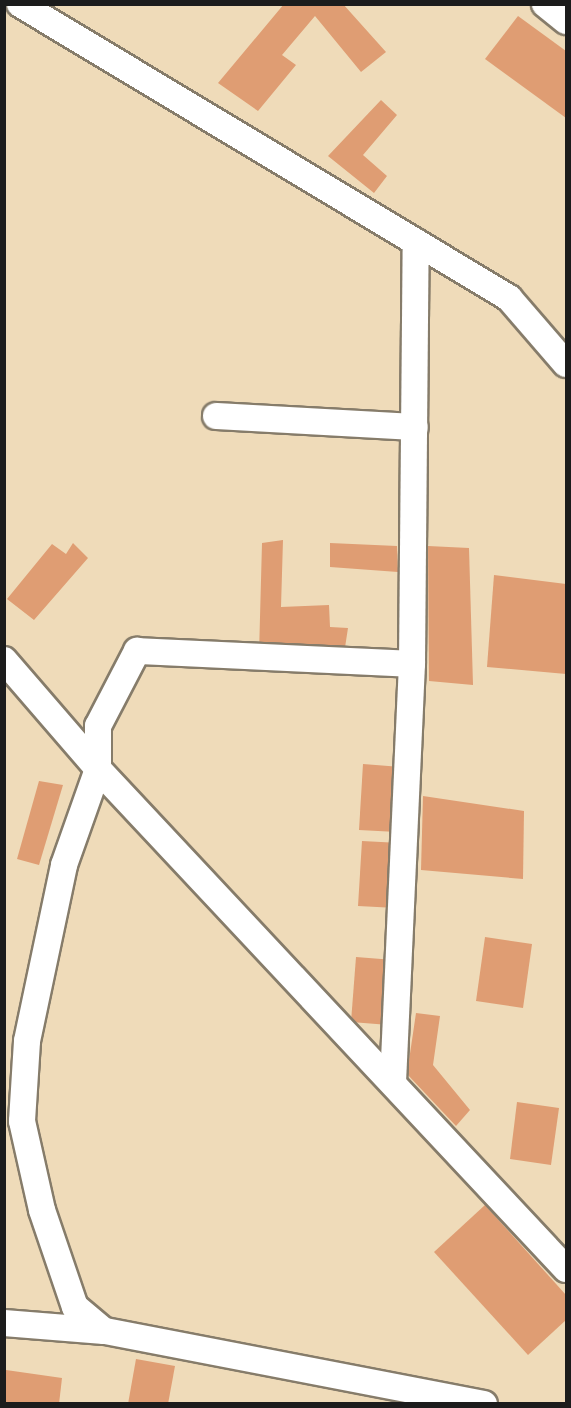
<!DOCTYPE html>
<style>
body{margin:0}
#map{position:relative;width:571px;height:1408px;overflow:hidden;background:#efdbb9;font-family:Pangolin,sans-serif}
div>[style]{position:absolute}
.building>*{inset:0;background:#df9d73}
.roads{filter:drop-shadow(2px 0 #867c6a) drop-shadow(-2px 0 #867c6a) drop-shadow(0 2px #867c6a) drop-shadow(0 -2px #867c6a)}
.minor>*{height:26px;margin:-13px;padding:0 13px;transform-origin:13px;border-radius:13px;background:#fff}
span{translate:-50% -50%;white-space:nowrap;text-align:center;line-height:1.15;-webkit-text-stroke:4.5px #fbf7ec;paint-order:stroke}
.frame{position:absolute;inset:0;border:6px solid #1c1c1c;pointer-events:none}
</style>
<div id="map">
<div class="building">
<div style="clip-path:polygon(284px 4px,343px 4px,386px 52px,361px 72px,315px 16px,282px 55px,296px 65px,258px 111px,218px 83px)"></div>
<div style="clip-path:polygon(518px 16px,566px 51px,566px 118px,485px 59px)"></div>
<div style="clip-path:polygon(381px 100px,397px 115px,363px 155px,387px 176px,374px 193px,328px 156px)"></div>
<div style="clip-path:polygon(283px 540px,281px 607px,329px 605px,330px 627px,348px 628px,344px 654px,259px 654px,262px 543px)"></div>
<div style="clip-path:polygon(73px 543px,88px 558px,34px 620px,7px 599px,52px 544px,66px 554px)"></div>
<div style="clip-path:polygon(330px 543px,397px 546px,398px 572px,330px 567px)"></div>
<div style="clip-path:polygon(428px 546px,469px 548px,473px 685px,429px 681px)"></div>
<div style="clip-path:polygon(494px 575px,566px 584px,566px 674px,487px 667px)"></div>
<div style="clip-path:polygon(363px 764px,401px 767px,397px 832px,359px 830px)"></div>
<div style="clip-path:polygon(39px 781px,63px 785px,39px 865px,17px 859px)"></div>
<div style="clip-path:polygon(423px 796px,524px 811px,523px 879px,421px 870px)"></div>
<div style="clip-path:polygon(362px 841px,400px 843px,396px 908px,358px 906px)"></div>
<div style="clip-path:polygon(485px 937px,532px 944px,523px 1008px,476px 1001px)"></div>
<div style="clip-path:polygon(356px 957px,394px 960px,389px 1025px,351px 1022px)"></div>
<div style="clip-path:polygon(416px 1013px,440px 1016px,433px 1065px,470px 1110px,456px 1126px,407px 1074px)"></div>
<div style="clip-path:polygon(517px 1102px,559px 1108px,551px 1165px,510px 1159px)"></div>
<div style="clip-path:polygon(485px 1205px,566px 1295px,566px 1320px,528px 1355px,434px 1252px)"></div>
<div style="clip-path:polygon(136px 1359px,175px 1366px,168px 1404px,128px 1404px)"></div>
<div style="clip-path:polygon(6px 1370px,62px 1378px,59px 1404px,4px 1404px)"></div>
</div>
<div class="roads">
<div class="minor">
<div style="left:20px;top:4px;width:571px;rotate:31.02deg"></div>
<div style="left:509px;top:298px;width:87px;rotate:49.2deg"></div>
<div style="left:545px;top:4px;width:27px;rotate:39deg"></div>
<div style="left:216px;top:416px;width:199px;rotate:3.2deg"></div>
<div style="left:4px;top:660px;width:144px;rotate:49.2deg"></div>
<div style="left:412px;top:664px;width:422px;rotate:-89.5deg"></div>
<div style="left:98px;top:769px;width:43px;rotate:-90deg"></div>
<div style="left:98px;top:726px;width:85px;rotate:-62.5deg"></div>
<div style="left:137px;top:651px;width:275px;rotate:2.7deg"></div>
<div style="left:412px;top:664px;width:416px;rotate:92.6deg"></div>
<div style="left:4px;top:1323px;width:100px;rotate:4.6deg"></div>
<div style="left:484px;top:1404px;width:387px;rotate:-169.1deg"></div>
<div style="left:104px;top:1331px;width:38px;rotate:-140deg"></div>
<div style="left:75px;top:1307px;width:102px;rotate:-108.8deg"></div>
<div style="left:42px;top:1210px;width:91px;rotate:-102.7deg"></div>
<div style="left:22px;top:1121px;width:80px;rotate:-86.4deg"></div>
<div style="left:27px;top:1041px;width:180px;rotate:-78.1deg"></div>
<div style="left:64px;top:865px;width:102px;rotate:-70.5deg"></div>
<div style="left:98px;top:769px;width:685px;rotate:46.89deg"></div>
</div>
</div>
<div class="frame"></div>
</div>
